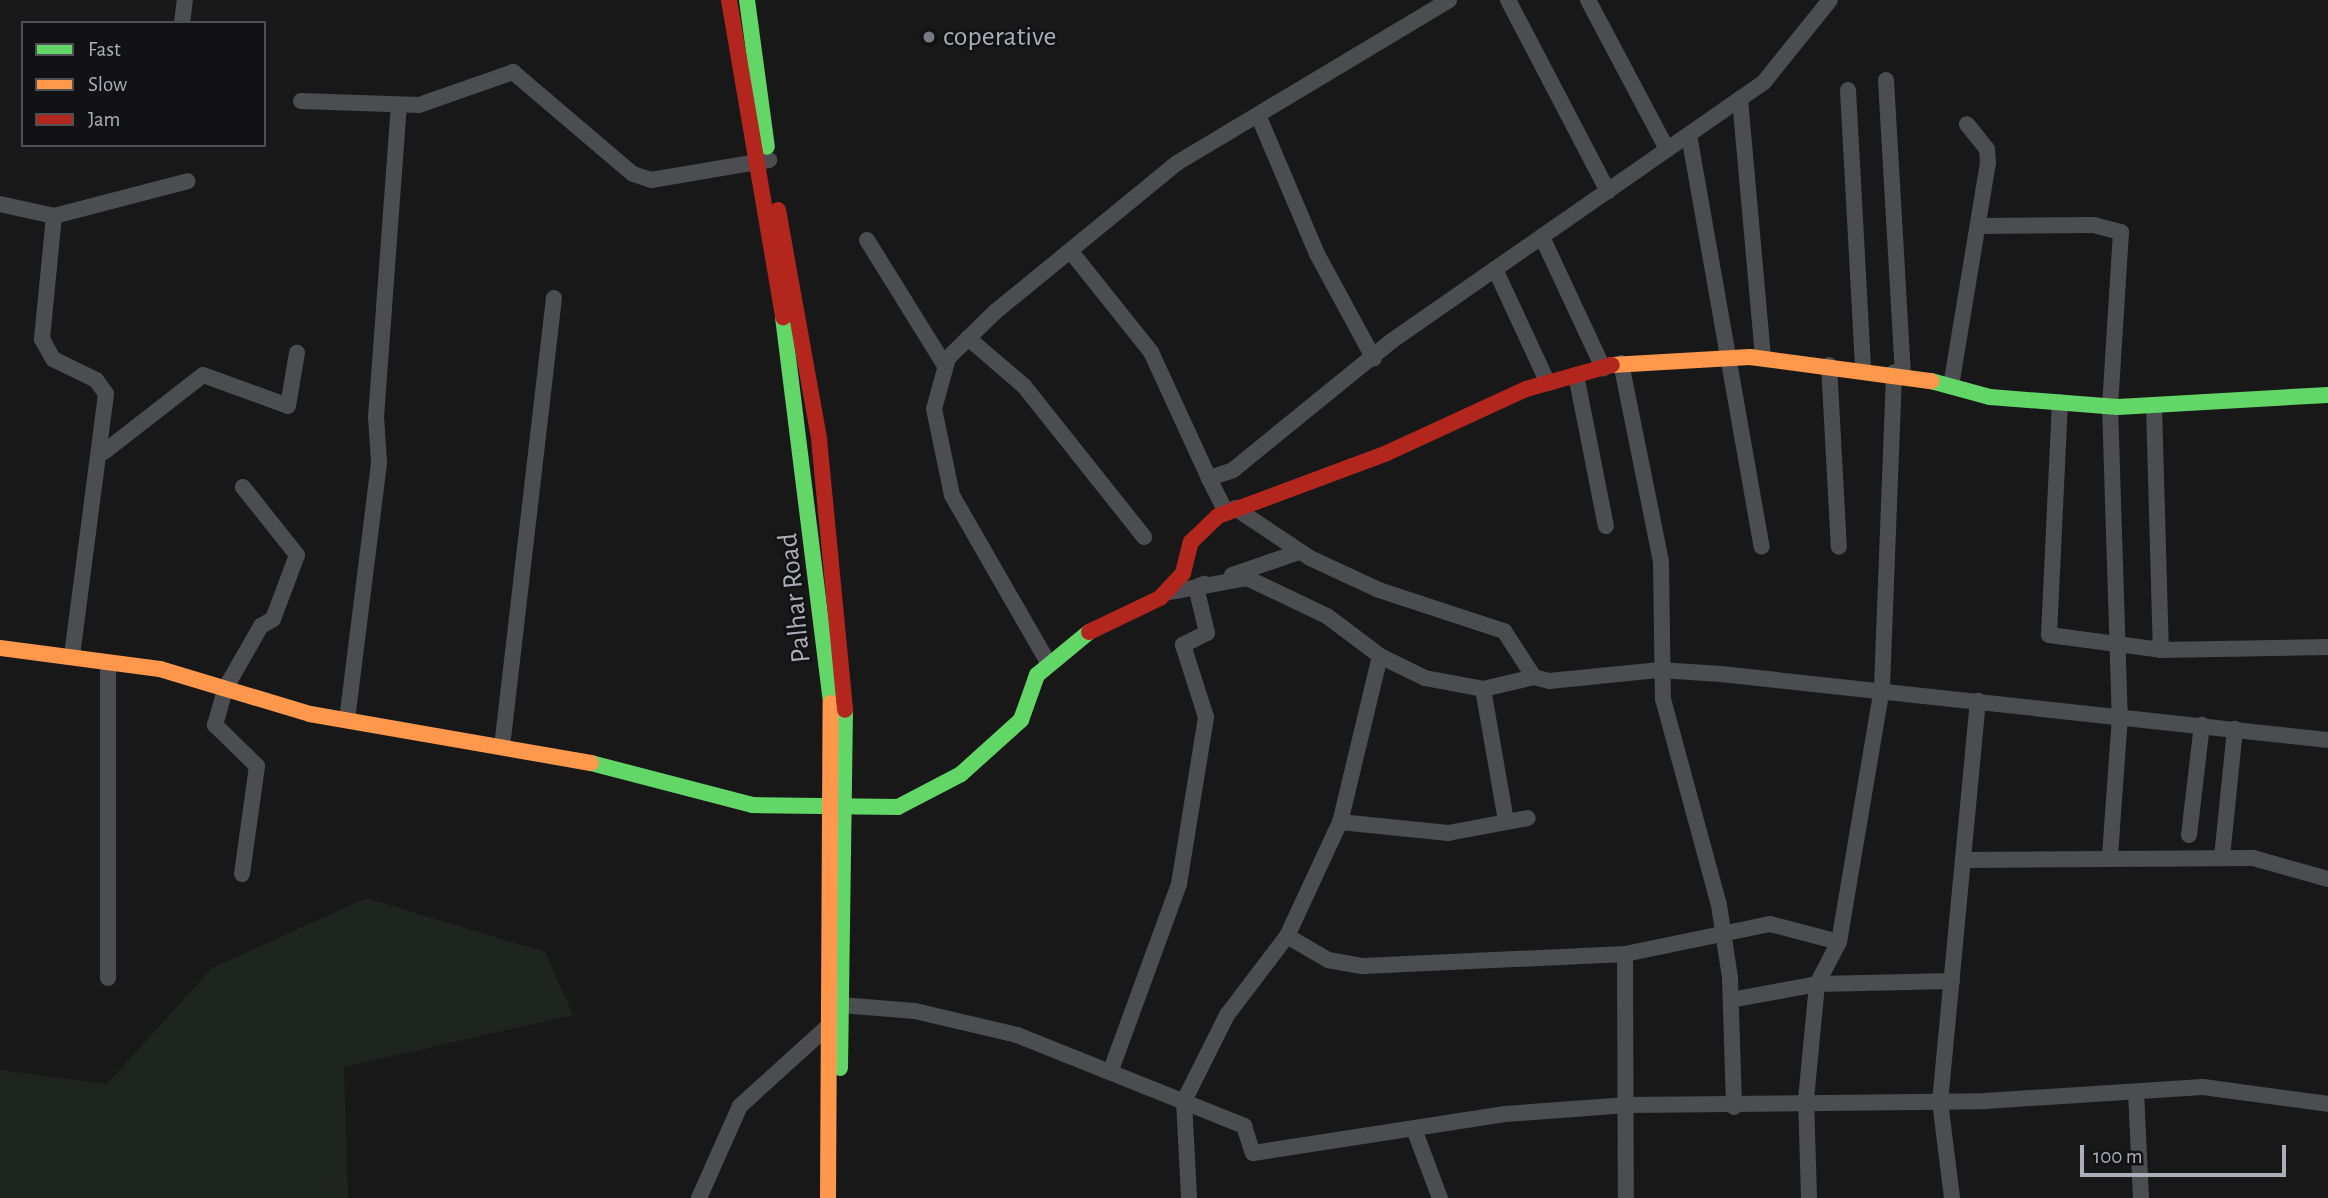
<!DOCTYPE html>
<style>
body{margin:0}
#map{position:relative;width:2328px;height:1198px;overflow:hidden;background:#181818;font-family:"Alegreya Sans",sans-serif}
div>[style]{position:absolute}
.green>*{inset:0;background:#1e251f}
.street>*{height:16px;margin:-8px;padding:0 8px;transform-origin:8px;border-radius:8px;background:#4c4d51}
.fast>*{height:16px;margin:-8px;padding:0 8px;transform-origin:8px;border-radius:8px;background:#63d668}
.slow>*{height:16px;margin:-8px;padding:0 8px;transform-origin:8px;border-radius:8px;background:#ff974d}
.jam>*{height:16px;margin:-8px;padding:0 8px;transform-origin:8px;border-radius:8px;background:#b3261e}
.dots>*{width:19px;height:19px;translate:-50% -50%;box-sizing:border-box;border:4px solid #121214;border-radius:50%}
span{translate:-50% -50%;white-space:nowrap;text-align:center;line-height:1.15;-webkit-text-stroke:5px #121214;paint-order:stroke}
.poi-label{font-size:28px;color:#a9aeb9}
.left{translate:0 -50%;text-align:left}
.street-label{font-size:28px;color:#a9aeb9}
.legend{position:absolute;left:21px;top:21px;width:245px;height:126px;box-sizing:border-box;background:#121214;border:2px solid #4e5056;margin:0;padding:9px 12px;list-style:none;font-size:21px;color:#a9aeb9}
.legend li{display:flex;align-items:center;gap:14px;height:35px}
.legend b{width:35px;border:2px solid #4e5056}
.scale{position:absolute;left:2080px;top:1145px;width:206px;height:32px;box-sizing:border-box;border:4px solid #a9aeb9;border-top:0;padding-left:9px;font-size:21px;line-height:24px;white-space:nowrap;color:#a9aeb9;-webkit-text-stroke:5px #121214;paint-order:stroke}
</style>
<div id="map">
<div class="green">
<div style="clip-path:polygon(366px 898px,545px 952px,573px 1015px,344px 1067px,348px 1198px,0 1198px,0 1070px,107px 1084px,212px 968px)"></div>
</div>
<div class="street">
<div style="left:1508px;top:0;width:216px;rotate:62.4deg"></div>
<div style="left:1588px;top:0;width:169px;rotate:62.1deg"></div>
<div style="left:182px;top:23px;width:23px;rotate:-83deg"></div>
<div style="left:1886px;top:80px;width:293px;rotate:86.7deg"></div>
<div style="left:1848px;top:90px;width:279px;rotate:86.9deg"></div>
<div style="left:1740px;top:99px;width:260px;rotate:84.9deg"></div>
<div style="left:301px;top:101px;width:118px;rotate:1.9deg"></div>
<div style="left:419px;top:105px;width:100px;rotate:-19.3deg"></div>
<div style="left:513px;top:72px;width:157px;rotate:40.4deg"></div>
<div style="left:633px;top:174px;width:19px;rotate:18deg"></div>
<div style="left:651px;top:180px;width:120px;rotate:-9.6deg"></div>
<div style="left:1258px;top:115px;width:151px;rotate:67deg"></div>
<div style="left:1317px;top:254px;width:119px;rotate:61.5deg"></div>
<div style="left:1689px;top:135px;width:418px;rotate:80deg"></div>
<div style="left:0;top:204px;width:55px;rotate:12.5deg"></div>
<div style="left:54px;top:216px;width:124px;rotate:95.6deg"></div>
<div style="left:42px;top:339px;width:23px;rotate:61deg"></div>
<div style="left:53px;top:359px;width:48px;rotate:26deg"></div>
<div style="left:96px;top:380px;width:17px;rotate:54deg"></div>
<div style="left:106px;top:394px;width:265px;rotate:97.4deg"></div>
<div style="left:54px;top:216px;width:138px;rotate:-14.6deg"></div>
<div style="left:1980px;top:226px;width:114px;rotate:-0.5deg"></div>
<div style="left:2094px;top:225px;width:28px;rotate:15deg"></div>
<div style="left:2121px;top:232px;width:174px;rotate:93.6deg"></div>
<div style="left:2110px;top:406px;width:310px;rotate:88.2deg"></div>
<div style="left:2120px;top:716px;width:141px;rotate:94.1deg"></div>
<div style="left:1542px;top:237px;width:145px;rotate:65deg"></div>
<div style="left:867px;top:240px;width:148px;rotate:58.2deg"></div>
<div style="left:1072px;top:253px;width:127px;rotate:51.4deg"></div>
<div style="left:1151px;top:352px;width:139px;rotate:65.3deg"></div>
<div style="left:1495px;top:269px;width:126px;rotate:65.1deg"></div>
<div style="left:968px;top:338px;width:74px;rotate:40.6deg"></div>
<div style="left:1024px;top:386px;width:193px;rotate:51.5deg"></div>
<div style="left:1621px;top:363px;width:203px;rotate:78.6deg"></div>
<div style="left:1661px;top:562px;width:137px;rotate:89.2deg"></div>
<div style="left:1663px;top:699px;width:213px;rotate:74.8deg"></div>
<div style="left:1719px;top:905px;width:74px;rotate:81.4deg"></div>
<div style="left:1730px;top:978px;width:129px;rotate:88.2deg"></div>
<div style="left:1829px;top:365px;width:182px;rotate:86.9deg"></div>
<div style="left:1576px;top:375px;width:154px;rotate:78.8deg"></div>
<div style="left:1951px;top:386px;width:226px;rotate:-80.6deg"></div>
<div style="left:1988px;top:163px;width:14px;rotate:-94deg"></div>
<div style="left:1987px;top:149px;width:32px;rotate:-129deg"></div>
<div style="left:2060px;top:402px;width:233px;rotate:92.7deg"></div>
<div style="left:2049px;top:635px;width:113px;rotate:7.6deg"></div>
<div style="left:2161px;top:650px;width:167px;rotate:-1deg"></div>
<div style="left:2154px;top:405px;width:245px;rotate:88.4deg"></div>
<div style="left:104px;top:452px;width:125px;rotate:-37.9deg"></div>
<div style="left:203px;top:375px;width:90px;rotate:20deg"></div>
<div style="left:288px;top:406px;width:54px;rotate:-80.4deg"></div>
<div style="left:1235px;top:508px;width:90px;rotate:33.7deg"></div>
<div style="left:1310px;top:558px;width:76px;rotate:24.9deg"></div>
<div style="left:1379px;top:590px;width:132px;rotate:18.2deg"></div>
<div style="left:1504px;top:631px;width:55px;rotate:56.9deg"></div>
<div style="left:1534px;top:677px;width:16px;rotate:15deg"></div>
<div style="left:1549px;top:681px;width:112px;rotate:-5.7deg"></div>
<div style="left:1660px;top:670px;width:61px;rotate:3.8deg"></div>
<div style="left:1721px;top:674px;width:611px;rotate:6.21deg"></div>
<div style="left:1226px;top:512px;width:38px;rotate:-117deg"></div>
<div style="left:1209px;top:478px;width:25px;rotate:-18deg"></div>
<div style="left:1233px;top:470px;width:206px;rotate:-39.1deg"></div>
<div style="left:1393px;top:340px;width:452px;rotate:-34.8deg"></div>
<div style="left:1764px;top:82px;width:105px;rotate:-51.2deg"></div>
<div style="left:1232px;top:575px;width:71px;rotate:-18.9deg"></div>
<div style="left:1165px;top:593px;width:83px;rotate:-10.4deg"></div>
<div style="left:1247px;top:578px;width:89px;rotate:25.4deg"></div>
<div style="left:1327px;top:616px;width:66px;rotate:37deg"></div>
<div style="left:1380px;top:656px;width:171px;rotate:103.5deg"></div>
<div style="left:1340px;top:822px;width:126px;rotate:114.9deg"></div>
<div style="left:1287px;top:936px;width:99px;rotate:127.2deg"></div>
<div style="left:1227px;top:1015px;width:96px;rotate:116.6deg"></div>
<div style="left:1184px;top:1101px;width:97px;rotate:87deg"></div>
<div style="left:1380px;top:656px;width:50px;rotate:26.1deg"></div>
<div style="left:1425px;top:678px;width:59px;rotate:10.7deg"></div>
<div style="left:1483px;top:689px;width:134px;rotate:80.1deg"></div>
<div style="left:1049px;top:664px;width:195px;rotate:-119.9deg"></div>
<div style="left:952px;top:495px;width:88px;rotate:-101.8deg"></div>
<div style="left:934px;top:409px;width:53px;rotate:-74.6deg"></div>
<div style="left:948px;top:358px;width:66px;rotate:-44.4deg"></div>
<div style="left:995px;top:312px;width:235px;rotate:-39.3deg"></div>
<div style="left:1177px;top:163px;width:317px;rotate:-30.9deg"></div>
<div style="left:1483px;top:689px;width:52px;rotate:-13.2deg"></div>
<div style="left:347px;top:720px;width:260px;rotate:-82.9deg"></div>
<div style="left:379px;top:462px;width:45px;rotate:-93.8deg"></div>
<div style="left:376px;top:417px;width:313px;rotate:-85.8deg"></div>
<div style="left:502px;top:747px;width:452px;rotate:-83.4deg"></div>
<div style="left:1340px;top:822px;width:109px;rotate:5.8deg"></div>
<div style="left:1448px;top:833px;width:81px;rotate:-10.6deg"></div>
<div style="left:2189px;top:835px;width:111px;rotate:-83.3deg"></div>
<div style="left:2222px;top:857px;width:129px;rotate:-84.2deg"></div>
<div style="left:1963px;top:860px;width:290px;rotate:-0.4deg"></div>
<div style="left:2253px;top:858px;width:78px;rotate:15.6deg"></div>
<div style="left:242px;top:874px;width:109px;rotate:-82.1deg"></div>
<div style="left:257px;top:766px;width:59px;rotate:-135.7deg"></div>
<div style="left:215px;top:725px;width:37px;rotate:-74deg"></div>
<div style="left:225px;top:689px;width:73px;rotate:-60.3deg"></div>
<div style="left:261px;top:626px;width:14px;rotate:-30deg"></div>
<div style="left:273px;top:619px;width:68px;rotate:-69.4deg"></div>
<div style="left:297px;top:555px;width:87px;rotate:-128.5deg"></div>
<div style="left:1287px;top:936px;width:48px;rotate:30.3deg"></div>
<div style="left:1328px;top:960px;width:36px;rotate:10deg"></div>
<div style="left:1363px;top:966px;width:262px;rotate:-2.6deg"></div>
<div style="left:1625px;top:954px;width:148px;rotate:-11.7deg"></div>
<div style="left:1770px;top:924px;width:71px;rotate:14.6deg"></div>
<div style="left:1625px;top:954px;width:244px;rotate:89.8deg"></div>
<div style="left:108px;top:978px;width:314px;rotate:-90deg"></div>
<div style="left:1731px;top:1000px;width:87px;rotate:-10.5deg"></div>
<div style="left:1817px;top:984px;width:135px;rotate:-1.3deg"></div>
<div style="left:841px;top:1005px;width:74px;rotate:4.6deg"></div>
<div style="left:915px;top:1011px;width:105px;rotate:13.2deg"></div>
<div style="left:1017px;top:1035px;width:245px;rotate:21.8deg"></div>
<div style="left:1244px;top:1126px;width:28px;rotate:72deg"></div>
<div style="left:1253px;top:1153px;width:255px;rotate:-8.8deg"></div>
<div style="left:1505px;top:1114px;width:123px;rotate:-4.2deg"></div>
<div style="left:1628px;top:1105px;width:357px;rotate:-0.6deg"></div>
<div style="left:1985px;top:1101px;width:218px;rotate:-3.7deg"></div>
<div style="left:2203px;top:1087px;width:126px;rotate:7.7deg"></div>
<div style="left:1111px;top:1070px;width:198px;rotate:-69.9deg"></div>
<div style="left:1179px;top:884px;width:169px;rotate:-80.8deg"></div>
<div style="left:1206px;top:717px;width:76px;rotate:-107.7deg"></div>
<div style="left:1183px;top:645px;width:27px;rotate:-27deg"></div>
<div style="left:1207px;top:633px;width:47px;rotate:-103.4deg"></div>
<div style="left:1196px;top:587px;width:9px;rotate:-21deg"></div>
<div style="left:2136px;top:1092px;width:106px;rotate:87.3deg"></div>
<div style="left:1414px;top:1129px;width:74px;rotate:69.4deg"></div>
<div style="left:699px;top:1198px;width:101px;rotate:-66deg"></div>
<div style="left:740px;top:1106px;width:116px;rotate:-42.2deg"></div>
<div style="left:1809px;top:1198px;width:99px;rotate:-91.7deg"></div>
<div style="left:1806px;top:1099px;width:116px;rotate:-84.5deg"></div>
<div style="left:1817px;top:984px;width:47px;rotate:-62.4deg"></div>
<div style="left:1839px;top:942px;width:259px;rotate:-80.4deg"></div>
<div style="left:1882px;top:687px;width:315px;rotate:-87.8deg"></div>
<div style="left:1952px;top:1198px;width:97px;rotate:-97.1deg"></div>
<div style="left:1940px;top:1102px;width:403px;rotate:-84.6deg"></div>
</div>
<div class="fast">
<div style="left:747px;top:0;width:148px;rotate:82.3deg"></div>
<div style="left:783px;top:317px;width:389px;rotate:82.9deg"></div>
<div style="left:1931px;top:381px;width:61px;rotate:15.2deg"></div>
<div style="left:1990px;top:397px;width:128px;rotate:4.5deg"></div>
<div style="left:2118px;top:407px;width:210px;rotate:-3.3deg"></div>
<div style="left:591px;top:763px;width:166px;rotate:14.6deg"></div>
<div style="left:752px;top:805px;width:146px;rotate:0.8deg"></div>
<div style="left:898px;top:807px;width:71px;rotate:-27.6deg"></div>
<div style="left:961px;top:774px;width:81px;rotate:-42deg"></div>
<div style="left:1021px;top:720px;width:48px;rotate:-70.4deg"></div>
<div style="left:1037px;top:675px;width:67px;rotate:-39.6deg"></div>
<div style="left:840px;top:1068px;width:358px;rotate:-89.2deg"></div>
</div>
<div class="slow">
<div style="left:1612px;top:365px;width:138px;rotate:-3.3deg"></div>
<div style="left:1750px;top:357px;width:183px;rotate:7.6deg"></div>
<div style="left:0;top:648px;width:161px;rotate:7.5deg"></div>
<div style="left:160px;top:669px;width:157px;rotate:16.7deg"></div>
<div style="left:310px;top:714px;width:285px;rotate:9.9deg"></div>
<div style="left:828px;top:1198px;width:495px;rotate:-89.7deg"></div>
</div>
<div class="jam">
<div style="left:729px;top:0;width:322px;rotate:80.3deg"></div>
<div style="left:778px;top:210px;width:233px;rotate:79.8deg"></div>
<div style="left:819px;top:439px;width:272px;rotate:84.5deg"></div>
<div style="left:1089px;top:632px;width:79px;rotate:-25.6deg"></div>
<div style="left:1160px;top:598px;width:34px;rotate:-47deg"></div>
<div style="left:1183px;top:573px;width:32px;rotate:-76deg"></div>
<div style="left:1191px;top:542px;width:37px;rotate:-44deg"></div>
<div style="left:1218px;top:516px;width:180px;rotate:-20.4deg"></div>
<div style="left:1387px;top:453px;width:153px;rotate:-24.7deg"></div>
<div style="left:1526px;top:389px;width:89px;rotate:-15.6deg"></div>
</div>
<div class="dots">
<div style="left:929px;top:37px;background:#767a81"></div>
</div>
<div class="poi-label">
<span class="left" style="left:943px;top:37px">coperative</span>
</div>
<div class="street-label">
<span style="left:795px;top:598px;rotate:-96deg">Palhar Road</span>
</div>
<ul class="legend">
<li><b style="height:9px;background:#63d668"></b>Fast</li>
<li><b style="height:9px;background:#ff974d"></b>Slow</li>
<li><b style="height:9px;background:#b3261e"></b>Jam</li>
</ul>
<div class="scale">100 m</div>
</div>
